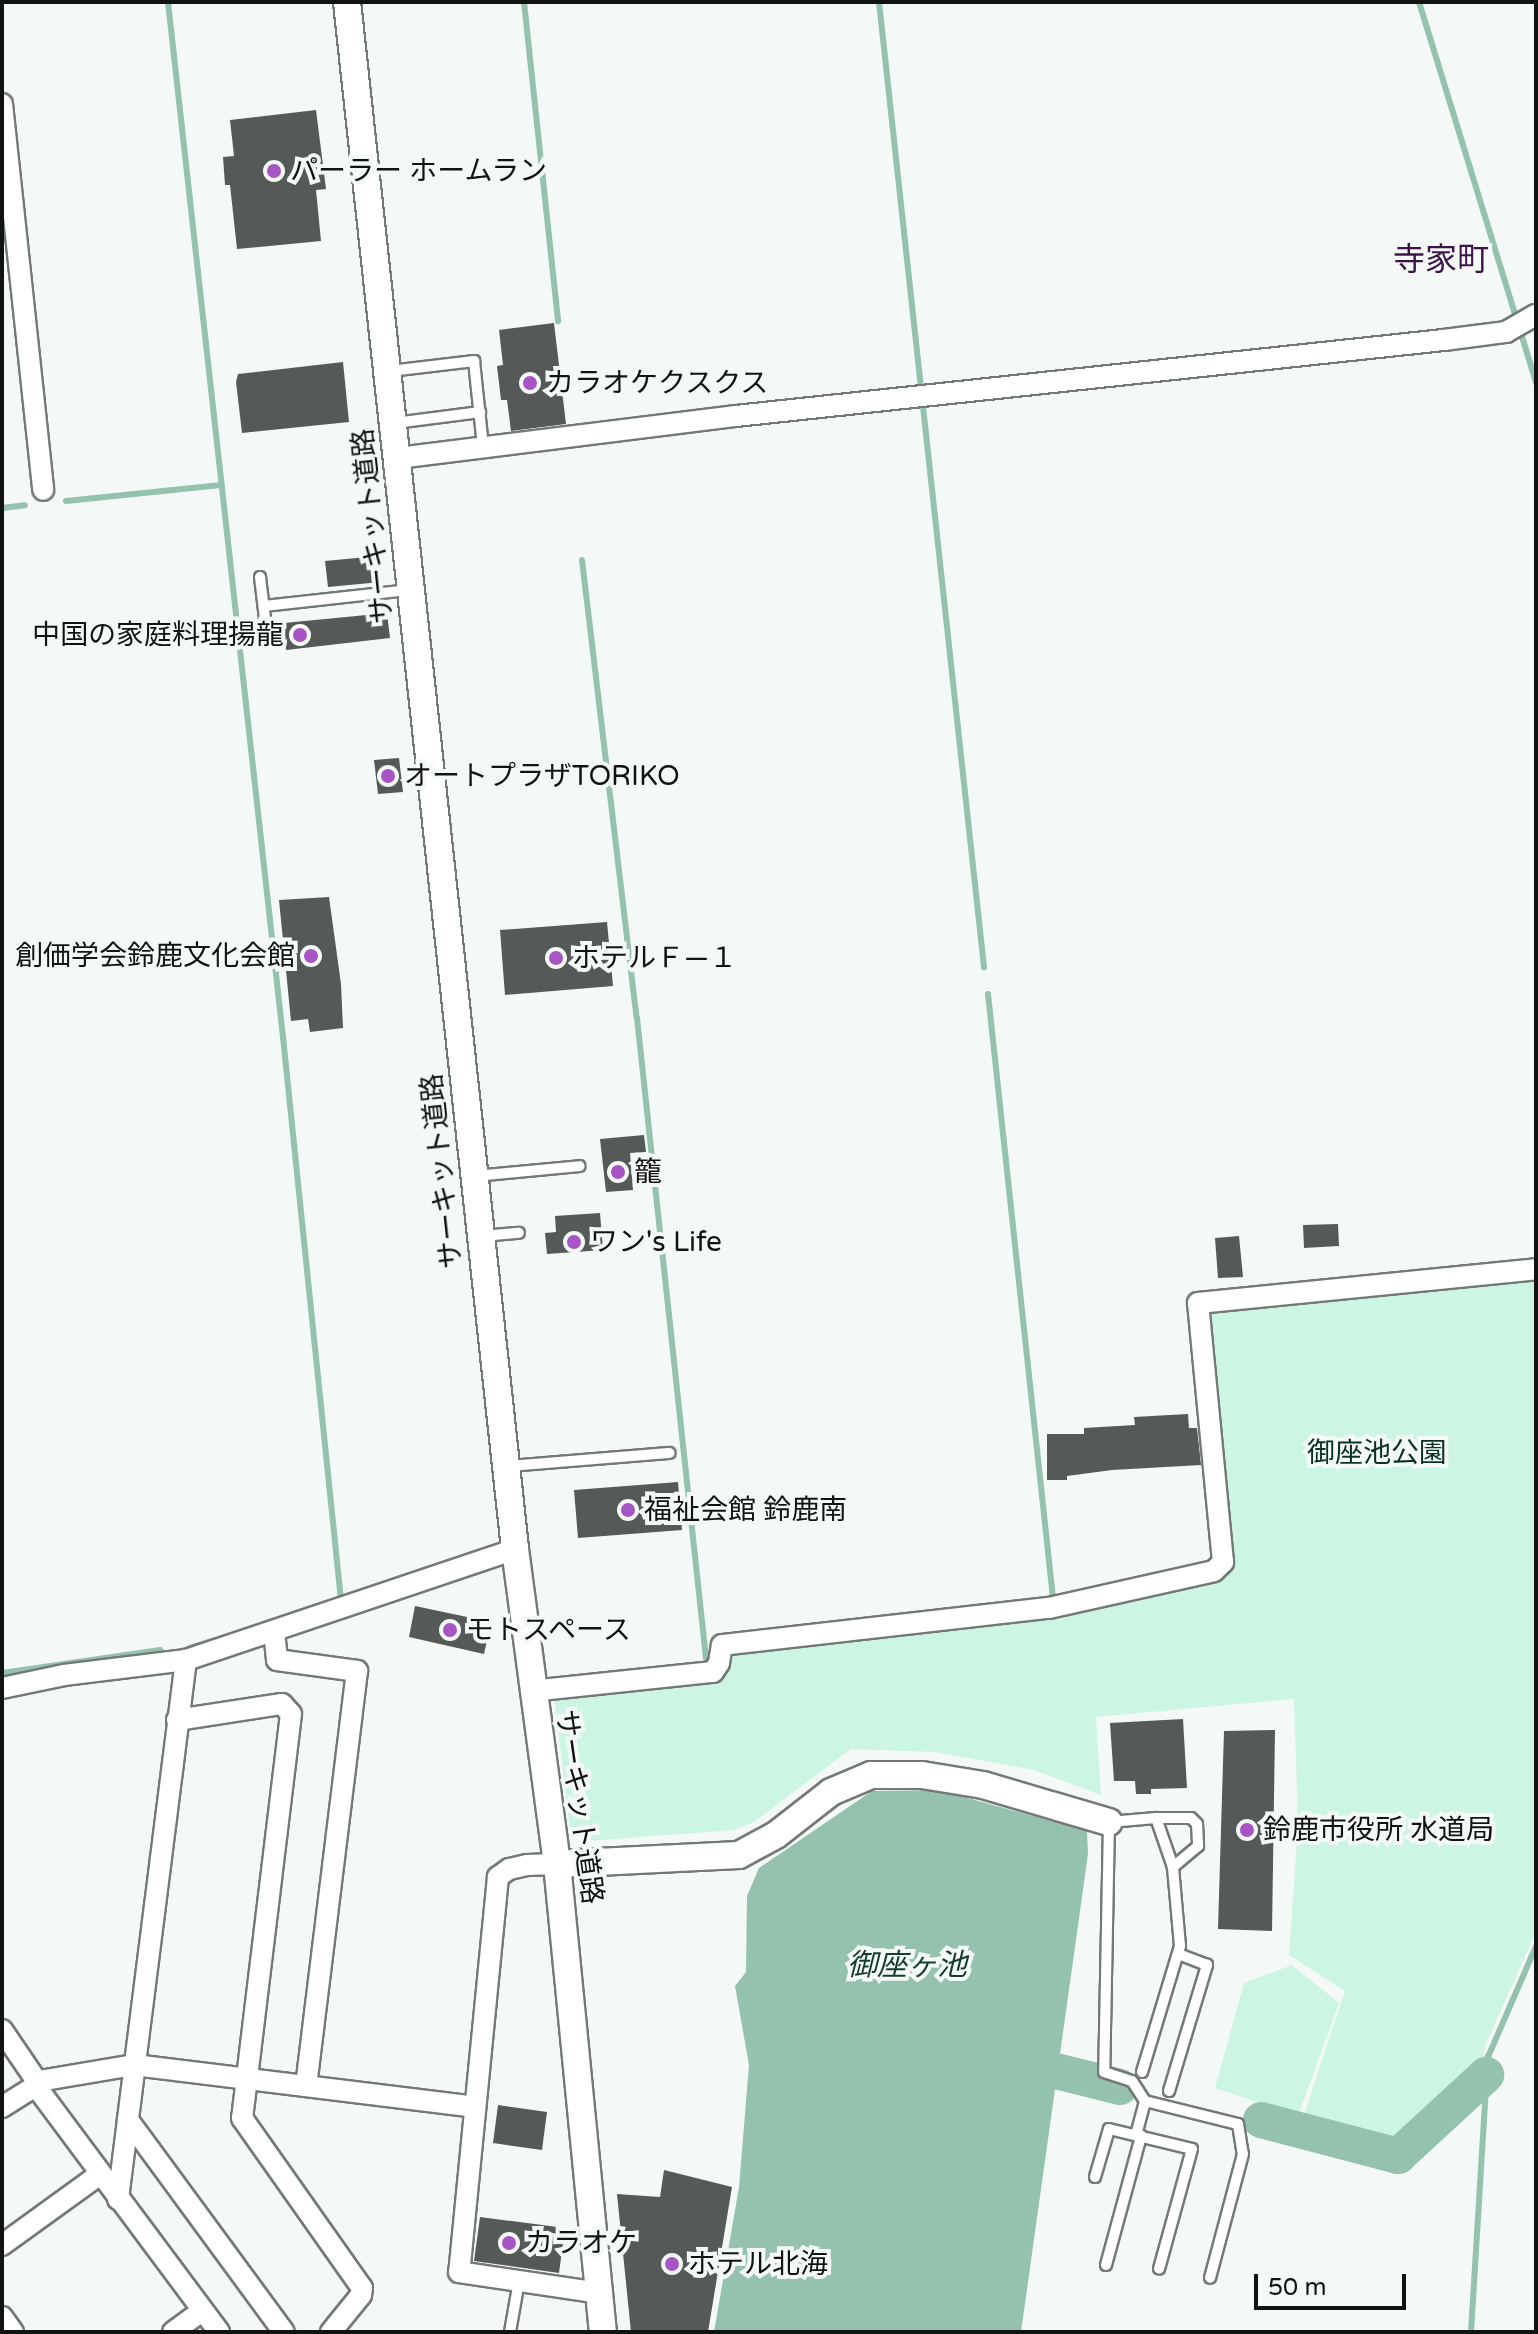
<!DOCTYPE html>
<meta charset="utf-8">
<style>
body{margin:0}
#map{position:relative;width:1538px;height:2334px;overflow:hidden;background:#f4f9f7;font-family:"Varela Round","Noto Sans JP",sans-serif}
div>[style]{position:absolute}
.green>*{inset:0;background:#cdf5e3}
.water>*{inset:0;background:#94c2ae}
.stream>*{height:6px;margin:-3px;padding:0 3px;transform-origin:3px;border-radius:3px;background:#94c2ae}
.river>*{height:36px;margin:-18px;padding:0 18px;transform-origin:18px;border-radius:18px;background:#94c2ae}
.building>*{inset:0;background:#555957}
.roads{filter:drop-shadow(2px 0 #747977) drop-shadow(-2px 0 #747977) drop-shadow(0 2px #747977) drop-shadow(0 -2px #747977)}
.service>*{height:10px;margin:-5px;padding:0 5px;transform-origin:5px;border-radius:5px;background:#fff}
.minor>*{height:20px;margin:-10px;padding:0 10px;transform-origin:10px;border-radius:10px;background:#fff}
.tertiary>*{height:26px;margin:-13px;padding:0 13px;transform-origin:13px;border-radius:13px;background:#fff}
.dots>*{width:22px;height:22px;translate:-50% -50%;box-sizing:border-box;border:4px solid #f4f9f7;border-radius:50%}
span{translate:-50% -50%;white-space:nowrap;text-align:center;line-height:1.15;-webkit-text-stroke:8px #f4f9f7;paint-order:stroke}
.poi-label{font-size:28px;color:#111212}
.left{translate:0 -50%;text-align:left}
.right{translate:-100% -50%;text-align:right}
.street-label{font-size:28px;color:#111212}
.park-label{font-size:28px;color:#083225}
.water-label{font-size:30px;color:#153d2f;font-style:italic}
.quarter-label{font-size:32px;color:#3c1449}
.frame{position:absolute;inset:0;border:4px solid #111212;pointer-events:none}
.scale{position:absolute;left:1254px;top:2274px;width:152px;height:36px;box-sizing:border-box;border:4px solid #111212;border-top:0;padding-left:10px;font-size:24px;line-height:28px;white-space:nowrap;color:#111212;-webkit-text-stroke:6px #f4f9f7;paint-order:stroke}
</style>
<div id="map">
<div class="green">
<div style="clip-path:polygon(1536px 1273px,1536px 1932px,1485px 2046px,1480px 2076px,1468px 2077px,1459px 2093px,1395px 2150px,1301px 2124px,1345px 1991px,1289px 1955px,1298px 1826px,1294px 1699px,1096px 1717px,1101px 1795px,1034px 1770px,934px 1752px,851px 1749px,754px 1822px,734px 1830px,587px 1841px,570px 1830px,554px 1695px,716px 1679px,734px 1652px,1218px 1580px,1204px 1319px,1214px 1308px)"></div>
<div style="clip-path:polygon(1292px 1965px,1339px 2003px,1298px 2116px,1215px 2088px,1244px 1983px)"></div>
</div>
<div class="water">
<div style="clip-path:polygon(939px 1790px,1087px 1831px,1088px 1854px,1021px 2332px,714px 2332px,739px 2187px,749px 2065px,735px 1986px,746px 1972px,747px 1896px,759px 1868px,872px 1791px)"></div>
</div>
<div class="stream">
<div style="left:168px;top:2px;width:1041px;rotate:83.66deg"></div>
<div style="left:283px;top:1037px;width:566px;rotate:84.12deg"></div>
<div style="left:341px;top:1600px;width:5px;rotate:169deg"></div>
<div style="left:524px;top:2px;width:321px;rotate:83.9deg"></div>
<div style="left:879px;top:2px;width:971px;rotate:83.79deg"></div>
<div style="left:1419px;top:2px;width:399px;rotate:72.9deg"></div>
<div style="left:66px;top:501px;width:156px;rotate:-5.9deg"></div>
<div style="left:2px;top:508px;width:23px;rotate:-7deg"></div>
<div style="left:582px;top:560px;width:461px;rotate:83.2deg"></div>
<div style="left:637px;top:1018px;width:644px;rotate:83.85deg"></div>
<div style="left:988px;top:994px;width:607px;rotate:83.86deg"></div>
<div style="left:189px;top:1648px;width:27px;rotate:-17deg"></div>
<div style="left:2px;top:1673px;width:160px;rotate:-8.3deg"></div>
<div style="left:1471px;top:2332px;width:276px;rotate:-86.5deg"></div>
<div style="left:1488px;top:2057px;width:121px;rotate:-66.6deg"></div>
</div>
<div class="river">
<div style="left:1056px;top:2071px;width:66px;rotate:14deg"></div>
<div style="left:1261px;top:2120px;width:142px;rotate:14.7deg"></div>
<div style="left:1398px;top:2156px;width:120px;rotate:-42.6deg"></div>
</div>
<div class="building">
<div style="clip-path:polygon(316px 110px,326px 189px,316px 190px,321px 241px,237px 249px,230px 185px,225px 185px,223px 157px,234px 156px,230px 120px)"></div>
<div style="clip-path:polygon(554px 323px,566px 424px,511px 431px,507px 400px,501px 400px,497px 366px,503px 365px,499px 330px)"></div>
<div style="clip-path:polygon(343px 362px,349px 422px,242px 433px,236px 382px,238px 374px)"></div>
<div style="clip-path:polygon(378px 556px,381px 582px,328px 587px,325px 561px)"></div>
<div style="clip-path:polygon(387px 613px,390px 638px,286px 650px,284px 623px)"></div>
<div style="clip-path:polygon(399px 758px,403px 792px,378px 794px,374px 760px)"></div>
<div style="clip-path:polygon(329px 897px,341px 984px,343px 1028px,310px 1032px,308px 1019px,291px 1021px,279px 900px)"></div>
<div style="clip-path:polygon(607px 922px,613px 986px,505px 995px,500px 930px)"></div>
<div style="clip-path:polygon(644px 1135px,646px 1152px,630px 1153px,633px 1190px,606px 1192px,600px 1139px)"></div>
<div style="clip-path:polygon(600px 1213px,603px 1250px,547px 1254px,545px 1233px,556px 1232px,555px 1216px)"></div>
<div style="clip-path:polygon(1338px 1224px,1339px 1246px,1304px 1248px,1303px 1225px)"></div>
<div style="clip-path:polygon(1239px 1236px,1243px 1277px,1218px 1278px,1215px 1238px)"></div>
<div style="clip-path:polygon(1188px 1414px,1189px 1428px,1197px 1428px,1201px 1465px,1112px 1470px,1067px 1476px,1067px 1480px,1047px 1480px,1047px 1434px,1084px 1434px,1084px 1428px,1135px 1425px,1134px 1417px)"></div>
<div style="clip-path:polygon(678px 1482px,682px 1530px,578px 1538px,574px 1490px)"></div>
<div style="clip-path:polygon(415px 1606px,491px 1622px,484px 1654px,409px 1637px)"></div>
<div style="clip-path:polygon(1183px 1719px,1187px 1788px,1151px 1789px,1151px 1794px,1136px 1794px,1135px 1781px,1114px 1781px,1110px 1723px)"></div>
<div style="clip-path:polygon(1275px 1730px,1272px 1931px,1218px 1929px,1224px 1731px)"></div>
<div style="clip-path:polygon(498px 2105px,547px 2112px,542px 2150px,493px 2143px)"></div>
<div style="clip-path:polygon(664px 2170px,732px 2187px,708px 2332px,631px 2332px,617px 2194px,660px 2197px)"></div>
<div style="clip-path:polygon(480px 2217px,565px 2228px,559px 2273px,474px 2261px)"></div>
</div>
<div class="roads">
<div class="service">
<div style="left:390px;top:371px;width:85px;rotate:-6.8deg"></div>
<div style="left:474px;top:361px;width:76px;rotate:84deg"></div>
<div style="left:395px;top:423px;width:86px;rotate:-7.4deg"></div>
<div style="left:260px;top:577px;width:59px;rotate:83.2deg"></div>
<div style="left:264px;top:606px;width:147px;rotate:-6.3deg"></div>
<div style="left:475px;top:1176px;width:105px;rotate:-5.4deg"></div>
<div style="left:482px;top:1236px;width:37px;rotate:-5deg"></div>
<div style="left:508px;top:1466px;width:162px;rotate:-4.6deg"></div>
<div style="left:1156px;top:1818px;width:35px"></div>
<div style="left:1191px;top:1818px;width:8px;rotate:45deg"></div>
<div style="left:1197px;top:1824px;width:22px;rotate:87deg"></div>
<div style="left:1198px;top:1846px;width:33px;rotate:140deg"></div>
<div style="left:1142px;top:2072px;width:132px;rotate:-73.2deg"></div>
<div style="left:1180px;top:1946px;width:79px;rotate:-95.1deg"></div>
<div style="left:1173px;top:1867px;width:52px;rotate:-109.1deg"></div>
<div style="left:1156px;top:1818px;width:47px;rotate:175.1deg"></div>
<div style="left:1109px;top:1822px;width:250px;rotate:91.1deg"></div>
<div style="left:1104px;top:2072px;width:29px;rotate:18deg"></div>
<div style="left:1132px;top:2081px;width:24px;rotate:57deg"></div>
<div style="left:1145px;top:2101px;width:96px;rotate:13.9deg"></div>
<div style="left:1238px;top:2124px;width:30px;rotate:81deg"></div>
<div style="left:1243px;top:2154px;width:128px;rotate:104.9deg"></div>
<div style="left:1169px;top:2091px;width:132px;rotate:-73.2deg"></div>
<div style="left:1207px;top:1965px;width:31px;rotate:-159deg"></div>
<div style="left:1136px;top:2135px;width:35px;rotate:-75deg"></div>
<div style="left:1095px;top:2177px;width:50px;rotate:-73.7deg"></div>
<div style="left:1109px;top:2129px;width:85px;rotate:13.5deg"></div>
<div style="left:1192px;top:2149px;width:124px;rotate:105.4deg"></div>
<div style="left:1106px;top:2265px;width:134px;rotate:-74.8deg"></div>
<div style="left:510px;top:2332px;width:52px;rotate:-80deg"></div>
</div>
<div class="minor">
<div style="left:2px;top:104px;width:388px;rotate:83.9deg"></div>
<div style="left:398px;top:458px;width:341px;rotate:-7.1deg"></div>
<div style="left:736px;top:416px;width:712px;rotate:-6.13deg"></div>
<div style="left:1444px;top:340px;width:63px;rotate:-7.4deg"></div>
<div style="left:1506px;top:332px;width:34px;rotate:-30deg"></div>
<div style="left:274px;top:1631px;width:29px;rotate:84deg"></div>
<div style="left:277px;top:1660px;width:81px;rotate:7.8deg"></div>
<div style="left:357px;top:1671px;width:418px;rotate:97deg"></div>
<div style="left:186px;top:1660px;width:464px;rotate:97.2deg"></div>
<div style="left:128px;top:2120px;width:263px;rotate:53.7deg"></div>
<div style="left:2px;top:1688px;width:63px;rotate:-11.8deg"></div>
<div style="left:64px;top:1675px;width:123px;rotate:-7deg"></div>
<div style="left:186px;top:1660px;width:347px;rotate:-18.6deg"></div>
<div style="left:531px;top:1691px;width:183px;rotate:-6deg"></div>
<div style="left:713px;top:1672px;width:11px;rotate:-56deg"></div>
<div style="left:719px;top:1663px;width:18px;rotate:-81deg"></div>
<div style="left:722px;top:1645px;width:329px;rotate:-6.5deg"></div>
<div style="left:1049px;top:1608px;width:169px;rotate:-12.6deg"></div>
<div style="left:1214px;top:1571px;width:13px;rotate:-45deg"></div>
<div style="left:1223px;top:1562px;width:260px;rotate:-95.5deg"></div>
<div style="left:1198px;top:1303px;width:340px;rotate:-5.7deg"></div>
<div style="left:177px;top:1720px;width:106px;rotate:-8.7deg"></div>
<div style="left:282px;top:1704px;width:13px;rotate:48deg"></div>
<div style="left:291px;top:1714px;width:407px;rotate:96.9deg"></div>
<div style="left:242px;top:2118px;width:208px;rotate:54.8deg"></div>
<div style="left:362px;top:2288px;width:7px;rotate:98deg"></div>
<div style="left:361px;top:2295px;width:48px;rotate:129deg"></div>
<div style="left:557px;top:1864px;width:30px;rotate:178deg"></div>
<div style="left:527px;top:1865px;width:18px;rotate:167deg"></div>
<div style="left:509px;top:1869px;width:14px;rotate:144deg"></div>
<div style="left:498px;top:1877px;width:397px;rotate:95.6deg"></div>
<div style="left:459px;top:2272px;width:142px;rotate:8.5deg"></div>
<div style="left:2px;top:2030px;width:64px;rotate:55.8deg"></div>
<div style="left:35px;top:2085px;width:308px;rotate:53.3deg"></div>
<div style="left:2px;top:2107px;width:51px;rotate:-32.1deg"></div>
<div style="left:45px;top:2080px;width:90px;rotate:-9.6deg"></div>
<div style="left:134px;top:2065px;width:343px;rotate:7deg"></div>
<div style="left:118px;top:2199px;width:80px;rotate:-82.8deg"></div>
<div style="left:2px;top:2245px;width:121px;rotate:-35.9deg"></div>
<div style="left:2px;top:2317px;width:19px;rotate:54deg"></div>
<div style="left:173px;top:2332px;width:36px;rotate:-36deg"></div>
</div>
<div class="tertiary">
<div style="left:347px;top:2px;width:1556px;rotate:83.8deg"></div>
<div style="left:515px;top:1549px;width:318px;rotate:82.4deg"></div>
<div style="left:557px;top:1864px;width:470px;rotate:84.4deg"></div>
<div style="left:557px;top:1864px;width:182px;rotate:-2.8deg"></div>
<div style="left:739px;top:1855px;width:42px;rotate:-28.4deg"></div>
<div style="left:776px;top:1835px;width:70px;rotate:-38deg"></div>
<div style="left:831px;top:1792px;width:43px;rotate:-23deg"></div>
<div style="left:871px;top:1775px;width:51px"></div>
<div style="left:922px;top:1775px;width:62px;rotate:9.3deg"></div>
<div style="left:983px;top:1785px;width:131px;rotate:16.4deg"></div>
</div>
</div>
<div class="dots">
<div style="left:274px;top:171px;background:#a754c4"></div>
<div style="left:530px;top:383px;background:#a754c4"></div>
<div style="left:300px;top:635px;background:#a754c4"></div>
<div style="left:388px;top:776px;background:#a754c4"></div>
<div style="left:311px;top:956px;background:#a754c4"></div>
<div style="left:556px;top:958px;background:#a754c4"></div>
<div style="left:618px;top:1172px;background:#a754c4"></div>
<div style="left:574px;top:1242px;background:#a754c4"></div>
<div style="left:628px;top:1510px;background:#a754c4"></div>
<div style="left:450px;top:1630px;background:#a754c4"></div>
<div style="left:1247px;top:1830px;background:#a754c4"></div>
<div style="left:509px;top:2243px;background:#a754c4"></div>
<div style="left:672px;top:2264px;background:#a754c4"></div>
</div>
<div class="poi-label">
<span class="left" style="left:290px;top:171px">パーラー ホームラン</span>
<span class="left" style="left:546px;top:383px">カラオケクスクス</span>
<span class="right" style="left:284px;top:635px">中国の家庭料理揚龍</span>
<span class="left" style="left:404px;top:776px">オートプラザTORIKO</span>
<span class="right" style="left:295px;top:956px">創価学会鈴鹿文化会館</span>
<span class="left" style="left:572px;top:958px">ホテルＦ―１</span>
<span class="left" style="left:634px;top:1172px">籠</span>
<span class="left" style="left:590px;top:1242px">ワン's Life</span>
<span class="left" style="left:644px;top:1510px">福祉会館 鈴鹿南</span>
<span class="left" style="left:466px;top:1630px">モトスペース</span>
<span class="left" style="left:1263px;top:1830px">鈴鹿市役所 水道局</span>
<span class="left" style="left:525px;top:2243px">カラオケ</span>
<span class="left" style="left:688px;top:2264px">ホテル北海</span>
</div>
<div class="street-label">
<span style="left:373px;top:526px;rotate:-96deg">サーキット道路</span>
<span style="left:442px;top:1171px;rotate:-96deg">サーキット道路</span>
<span style="left:579px;top:1807px;rotate:82deg">サーキット道路</span>
</div>
<div class="park-label">
<span style="left:1377px;top:1453px">御座池公園</span>
</div>
<div class="water-label">
<span style="left:907px;top:1966px">御座ヶ池</span>
</div>
<div class="quarter-label">
<span style="left:1441px;top:260px">寺家町</span>
</div>
<div class="frame"></div>
<div class="scale">50 m</div>
</div>
